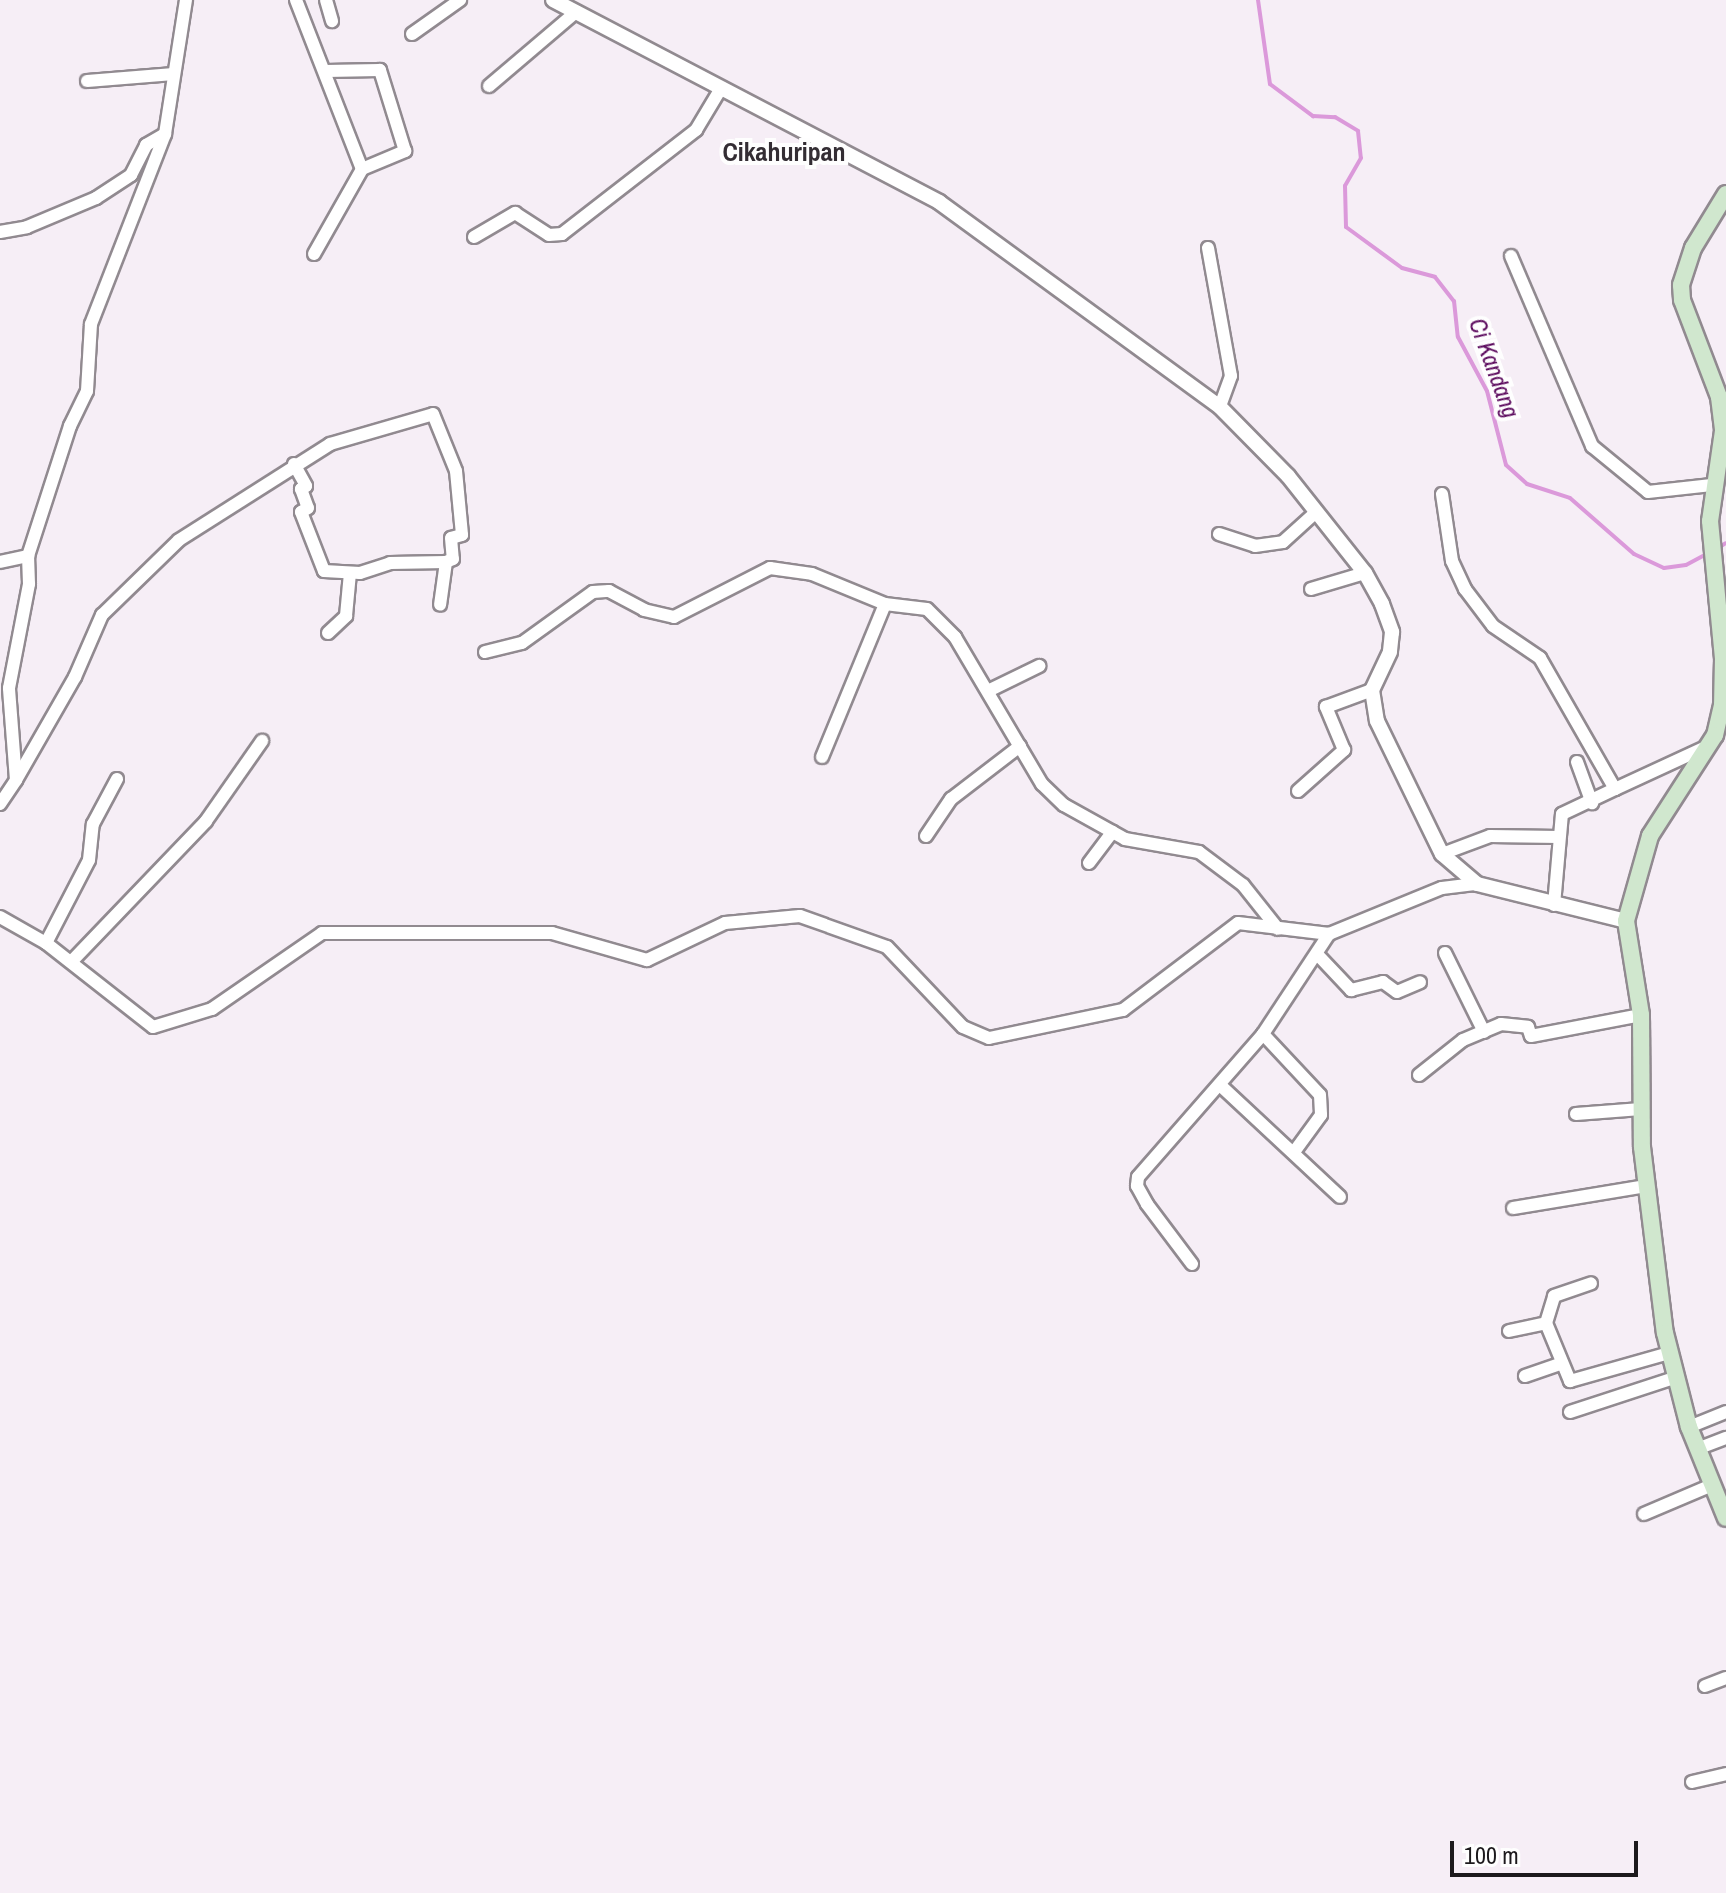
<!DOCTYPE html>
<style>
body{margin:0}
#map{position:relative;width:1726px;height:1893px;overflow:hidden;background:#f6eef6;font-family:"Archivo Narrow",sans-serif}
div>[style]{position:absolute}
.stream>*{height:4px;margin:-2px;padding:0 2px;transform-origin:2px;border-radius:2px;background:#db99da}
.roads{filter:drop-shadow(2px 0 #918a90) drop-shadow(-2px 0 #918a90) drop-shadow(0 2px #918a90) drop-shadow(0 -2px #918a90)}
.minor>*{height:12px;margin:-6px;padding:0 6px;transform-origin:6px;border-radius:6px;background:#fff}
.tertiary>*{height:14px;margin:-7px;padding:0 7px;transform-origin:7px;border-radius:7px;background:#fff}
.secondary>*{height:16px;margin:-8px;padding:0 8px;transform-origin:8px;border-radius:8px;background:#d0e7ce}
span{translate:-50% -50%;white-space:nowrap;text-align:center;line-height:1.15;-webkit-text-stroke:8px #fefefe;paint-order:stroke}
.water-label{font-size:24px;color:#5c0b5e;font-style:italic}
.quarter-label{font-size:26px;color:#332d33;font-weight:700}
.scale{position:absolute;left:1450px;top:1841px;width:188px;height:36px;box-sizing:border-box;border:4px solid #1c191c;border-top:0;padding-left:10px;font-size:24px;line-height:28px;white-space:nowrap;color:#1c191c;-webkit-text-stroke:6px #fefefe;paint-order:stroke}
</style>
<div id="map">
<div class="stream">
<div style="left:1258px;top:0;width:85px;rotate:81.9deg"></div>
<div style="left:1270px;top:84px;width:54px;rotate:36.7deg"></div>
<div style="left:1313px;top:116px;width:22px;rotate:3deg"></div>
<div style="left:1335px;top:117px;width:27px;rotate:31deg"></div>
<div style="left:1358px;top:131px;width:27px;rotate:84deg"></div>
<div style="left:1361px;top:158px;width:32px;rotate:120deg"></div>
<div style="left:1345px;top:186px;width:41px;rotate:88.6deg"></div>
<div style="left:1346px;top:227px;width:69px;rotate:36.2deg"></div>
<div style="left:1402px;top:268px;width:34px;rotate:15deg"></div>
<div style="left:1435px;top:277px;width:31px;rotate:52deg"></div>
<div style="left:1454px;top:301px;width:36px;rotate:84deg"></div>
<div style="left:1458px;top:337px;width:61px;rotate:61.8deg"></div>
<div style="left:1487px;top:391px;width:76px;rotate:75.6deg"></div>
<div style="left:1506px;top:465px;width:28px;rotate:42deg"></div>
<div style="left:1527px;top:484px;width:45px;rotate:18deg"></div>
<div style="left:1570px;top:498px;width:85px;rotate:41.2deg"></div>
<div style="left:1634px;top:554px;width:33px;rotate:25deg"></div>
<div style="left:1664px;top:568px;width:22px;rotate:-8deg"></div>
<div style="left:1686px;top:565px;width:27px;rotate:-28deg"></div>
<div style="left:1718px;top:548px;width:9px;rotate:-32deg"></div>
</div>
<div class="roads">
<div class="minor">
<div style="left:296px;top:0;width:181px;rotate:68.7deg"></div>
<div style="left:362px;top:169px;width:47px;rotate:-22.7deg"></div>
<div style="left:405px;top:151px;width:85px;rotate:-107.2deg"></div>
<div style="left:380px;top:70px;width:54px;rotate:178.9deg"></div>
<div style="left:326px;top:0;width:22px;rotate:74deg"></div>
<div style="left:412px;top:34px;width:59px;rotate:-35.3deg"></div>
<div style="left:87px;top:81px;width:87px;rotate:-4.6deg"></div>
<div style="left:489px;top:86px;width:114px;rotate:-40.4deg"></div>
<div style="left:0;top:232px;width:27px;rotate:-10deg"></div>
<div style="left:27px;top:227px;width:75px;rotate:-22.8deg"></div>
<div style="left:96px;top:198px;width:42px;rotate:-33.3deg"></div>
<div style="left:131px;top:175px;width:34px;rotate:-63deg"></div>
<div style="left:146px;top:145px;width:22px;rotate:-30deg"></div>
<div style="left:474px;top:237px;width:48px;rotate:-30.3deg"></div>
<div style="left:515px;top:213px;width:40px;rotate:32.9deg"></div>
<div style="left:549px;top:235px;width:13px;rotate:-4deg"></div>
<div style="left:562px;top:234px;width:170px;rotate:-37.8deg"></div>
<div style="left:696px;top:130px;width:47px;rotate:-59deg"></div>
<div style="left:1208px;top:248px;width:130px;rotate:79.8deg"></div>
<div style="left:1231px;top:376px;width:33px;rotate:110deg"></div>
<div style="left:314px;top:254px;width:98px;rotate:-60.5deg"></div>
<div style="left:1511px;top:256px;width:207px;rotate:66.9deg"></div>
<div style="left:1592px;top:446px;width:72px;rotate:39.4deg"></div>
<div style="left:1648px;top:492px;width:64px;rotate:-6.2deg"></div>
<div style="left:294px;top:464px;width:25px;rotate:61deg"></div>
<div style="left:306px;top:486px;width:6px;rotate:149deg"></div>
<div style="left:301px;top:489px;width:20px;rotate:70deg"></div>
<div style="left:308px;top:508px;width:8px;rotate:150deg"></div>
<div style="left:301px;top:512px;width:63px;rotate:68.7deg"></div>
<div style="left:324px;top:571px;width:36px;rotate:3deg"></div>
<div style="left:360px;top:573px;width:32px;rotate:-18deg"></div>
<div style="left:390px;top:563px;width:56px;rotate:-1deg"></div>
<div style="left:1442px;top:494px;width:68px;rotate:81.5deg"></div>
<div style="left:1452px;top:561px;width:31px;rotate:65deg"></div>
<div style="left:1465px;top:589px;width:46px;rotate:52.9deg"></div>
<div style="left:1493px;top:626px;width:57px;rotate:34.2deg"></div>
<div style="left:1540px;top:658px;width:151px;rotate:60.2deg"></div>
<div style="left:1615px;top:789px;width:102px;rotate:-24.8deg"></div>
<div style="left:1219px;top:534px;width:38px;rotate:18deg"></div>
<div style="left:1255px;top:546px;width:28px;rotate:-8deg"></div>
<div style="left:1283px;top:542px;width:43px;rotate:-42.2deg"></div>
<div style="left:0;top:562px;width:29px;rotate:-12deg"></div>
<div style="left:1311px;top:589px;width:56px;rotate:-16.5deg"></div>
<div style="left:328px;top:633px;width:25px;rotate:-43deg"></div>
<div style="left:346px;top:616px;width:43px;rotate:-84.7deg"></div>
<div style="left:485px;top:652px;width:38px;rotate:-14deg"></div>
<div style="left:522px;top:643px;width:87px;rotate:-35.7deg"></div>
<div style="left:593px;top:592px;width:16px;rotate:-4deg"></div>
<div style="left:609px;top:591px;width:40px;rotate:28deg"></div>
<div style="left:644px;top:610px;width:31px;rotate:13deg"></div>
<div style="left:674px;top:617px;width:108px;rotate:-27deg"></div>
<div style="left:770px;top:568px;width:42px;rotate:8.1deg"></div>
<div style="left:812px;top:574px;width:79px;rotate:22.3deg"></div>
<div style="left:885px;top:604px;width:42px;rotate:6.8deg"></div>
<div style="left:927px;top:609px;width:40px;rotate:45deg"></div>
<div style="left:955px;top:637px;width:171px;rotate:59.4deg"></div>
<div style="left:1042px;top:784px;width:30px;rotate:44deg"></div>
<div style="left:1064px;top:805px;width:70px;rotate:29.1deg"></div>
<div style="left:1125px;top:839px;width:75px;rotate:10deg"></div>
<div style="left:1199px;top:852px;width:55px;rotate:36.9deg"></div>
<div style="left:1243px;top:885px;width:56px;rotate:51.5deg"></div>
<div style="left:990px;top:690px;width:55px;rotate:-26.1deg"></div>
<div style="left:822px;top:757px;width:165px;rotate:-67.6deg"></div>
<div style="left:1577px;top:762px;width:44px;rotate:69.9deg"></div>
<div style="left:16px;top:780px;width:119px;rotate:-60.2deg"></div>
<div style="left:75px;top:677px;width:68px;rotate:-66.5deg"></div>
<div style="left:102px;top:615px;width:107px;rotate:-44.2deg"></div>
<div style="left:179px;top:540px;width:179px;rotate:-32.4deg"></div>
<div style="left:330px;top:444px;width:107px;rotate:-16.2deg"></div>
<div style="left:433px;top:414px;width:61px;rotate:68deg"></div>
<div style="left:456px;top:471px;width:64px;rotate:84.6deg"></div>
<div style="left:462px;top:535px;width:11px;rotate:165deg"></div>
<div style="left:451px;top:538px;width:21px;rotate:85deg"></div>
<div style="left:453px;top:559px;width:8px;rotate:157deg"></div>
<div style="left:446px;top:562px;width:43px;rotate:97.9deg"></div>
<div style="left:1298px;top:791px;width:62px;rotate:-41.7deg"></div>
<div style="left:1344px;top:750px;width:47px;rotate:-112.7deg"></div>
<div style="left:1326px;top:707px;width:49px;rotate:-20.3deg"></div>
<div style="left:0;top:804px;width:29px;rotate:-56deg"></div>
<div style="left:16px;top:780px;width:92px;rotate:-94.4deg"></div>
<div style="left:9px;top:688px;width:106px;rotate:-79.1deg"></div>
<div style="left:29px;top:584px;width:28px;rotate:-92deg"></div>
<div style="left:28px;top:556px;width:137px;rotate:-72.1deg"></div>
<div style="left:70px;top:426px;width:39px;rotate:-64deg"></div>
<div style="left:87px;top:391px;width:67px;rotate:-86.6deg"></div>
<div style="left:91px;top:324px;width:204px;rotate:-68.7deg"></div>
<div style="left:165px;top:134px;width:136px;rotate:-81.1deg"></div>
<div style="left:926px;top:836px;width:45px;rotate:-56deg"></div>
<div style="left:951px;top:799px;width:87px;rotate:-37.5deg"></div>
<div style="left:1442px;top:854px;width:51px;rotate:-20.6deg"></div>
<div style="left:1490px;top:836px;width:69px;rotate:0.8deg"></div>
<div style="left:1089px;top:863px;width:39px;rotate:-53deg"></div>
<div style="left:1554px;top:905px;width:91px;rotate:-85deg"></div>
<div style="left:1562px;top:814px;width:59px;rotate:-25.3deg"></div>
<div style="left:0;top:917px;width:53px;rotate:29.5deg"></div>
<div style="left:46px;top:943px;width:136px;rotate:38.1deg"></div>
<div style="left:153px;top:1027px;width:62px;rotate:-17deg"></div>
<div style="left:212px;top:1009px;width:134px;rotate:-34.6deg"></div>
<div style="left:322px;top:933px;width:230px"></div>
<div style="left:552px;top:933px;width:99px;rotate:15.9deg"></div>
<div style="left:647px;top:960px;width:86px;rotate:-25.4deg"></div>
<div style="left:725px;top:923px;width:75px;rotate:-5.3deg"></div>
<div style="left:800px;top:916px;width:92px;rotate:19.6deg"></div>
<div style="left:887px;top:947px;width:110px;rotate:46.5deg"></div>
<div style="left:963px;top:1027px;width:28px;rotate:23deg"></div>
<div style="left:989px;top:1038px;width:137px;rotate:-11.8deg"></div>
<div style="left:1123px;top:1010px;width:144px;rotate:-37.1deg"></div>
<div style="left:1238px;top:923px;width:92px;rotate:6.9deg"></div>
<div style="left:1329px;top:934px;width:122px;rotate:-22.2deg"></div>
<div style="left:1442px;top:888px;width:35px;rotate:-7deg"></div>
<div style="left:46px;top:943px;width:93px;rotate:-62.6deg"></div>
<div style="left:89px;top:860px;width:36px;rotate:-84deg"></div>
<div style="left:93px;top:824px;width:51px;rotate:-61.9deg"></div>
<div style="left:1445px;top:953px;width:88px;rotate:63.7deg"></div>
<div style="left:1317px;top:954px;width:50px;rotate:46.6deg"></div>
<div style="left:1351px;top:990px;width:33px;rotate:-14deg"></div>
<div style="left:1383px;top:982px;width:17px;rotate:36deg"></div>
<div style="left:1397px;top:992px;width:25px;rotate:-23deg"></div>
<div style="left:71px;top:962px;width:195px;rotate:-46.2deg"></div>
<div style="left:206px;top:821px;width:98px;rotate:-55deg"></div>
<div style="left:1263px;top:1034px;width:83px;rotate:46.9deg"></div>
<div style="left:1320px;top:1095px;width:20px;rotate:87deg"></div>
<div style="left:1321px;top:1115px;width:46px;rotate:126.1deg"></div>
<div style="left:1419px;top:1075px;width:56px;rotate:-38.5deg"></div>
<div style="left:1463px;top:1040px;width:41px;rotate:-22.8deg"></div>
<div style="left:1501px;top:1024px;width:27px;rotate:6deg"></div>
<div style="left:1528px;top:1027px;width:9px;rotate:72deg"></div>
<div style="left:1531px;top:1036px;width:112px;rotate:-10.8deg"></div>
<div style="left:1220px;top:1085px;width:164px;rotate:43deg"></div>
<div style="left:1576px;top:1114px;width:65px;rotate:-4.4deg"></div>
<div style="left:1513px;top:1208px;width:135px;rotate:-9.4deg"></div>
<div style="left:1192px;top:1264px;width:75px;rotate:-126.9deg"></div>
<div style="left:1147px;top:1204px;width:21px;rotate:-119deg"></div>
<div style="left:1137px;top:1186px;width:9px;rotate:-84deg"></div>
<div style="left:1138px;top:1177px;width:190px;rotate:-48.8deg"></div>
<div style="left:1263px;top:1034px;width:120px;rotate:-56.6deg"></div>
<div style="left:1546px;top:1323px;width:28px;rotate:-73deg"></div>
<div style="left:1554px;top:1296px;width:39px;rotate:-19deg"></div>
<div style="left:1509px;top:1331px;width:38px;rotate:-12deg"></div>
<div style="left:1546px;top:1323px;width:63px;rotate:67.5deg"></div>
<div style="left:1570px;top:1381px;width:103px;rotate:-15.8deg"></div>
<div style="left:1525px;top:1376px;width:36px;rotate:-19deg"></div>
<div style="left:1570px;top:1412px;width:109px;rotate:-18.1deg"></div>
<div style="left:1689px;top:1427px;width:40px;rotate:-22deg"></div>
<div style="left:1697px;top:1449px;width:31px;rotate:-21deg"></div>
<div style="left:1644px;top:1514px;width:74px;rotate:-23.1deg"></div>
<div style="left:1705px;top:1686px;width:22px;rotate:-21deg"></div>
<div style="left:1692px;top:1782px;width:35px;rotate:-13deg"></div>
</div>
<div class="tertiary">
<div style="left:553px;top:0;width:436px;rotate:27.6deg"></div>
<div style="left:939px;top:202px;width:348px;rotate:36.1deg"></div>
<div style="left:1220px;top:407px;width:97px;rotate:45.4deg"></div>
<div style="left:1288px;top:476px;width:124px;rotate:51.6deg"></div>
<div style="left:1365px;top:573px;width:35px;rotate:61deg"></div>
<div style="left:1382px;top:604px;width:30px;rotate:70deg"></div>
<div style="left:1392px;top:632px;width:20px;rotate:96deg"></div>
<div style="left:1390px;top:652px;width:42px;rotate:115.3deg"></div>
<div style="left:1372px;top:690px;width:31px;rotate:81deg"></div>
<div style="left:1377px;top:721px;width:148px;rotate:64deg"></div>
<div style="left:1442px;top:854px;width:46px;rotate:40.6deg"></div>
<div style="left:1477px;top:884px;width:154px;rotate:13.9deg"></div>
</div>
<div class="secondary">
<div style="left:1726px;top:194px;width:63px;rotate:121.4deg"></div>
<div style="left:1693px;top:248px;width:39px;rotate:108deg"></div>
<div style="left:1681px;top:285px;width:15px;rotate:86deg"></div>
<div style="left:1682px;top:300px;width:104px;rotate:69.1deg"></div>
<div style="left:1719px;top:397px;width:34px;rotate:83deg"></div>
<div style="left:1723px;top:431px;width:91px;rotate:98.2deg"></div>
<div style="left:1710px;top:521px;width:139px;rotate:84.6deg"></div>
<div style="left:1723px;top:659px;width:46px;rotate:91.2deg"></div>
<div style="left:1722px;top:705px;width:31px;rotate:103deg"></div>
<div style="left:1715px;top:735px;width:120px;rotate:122.8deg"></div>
<div style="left:1650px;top:836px;width:88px;rotate:105.8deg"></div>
<div style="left:1626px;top:921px;width:95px;rotate:80.9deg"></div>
<div style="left:1641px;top:1015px;width:132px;rotate:89.6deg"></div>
<div style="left:1642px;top:1147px;width:187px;rotate:83deg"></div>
<div style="left:1665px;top:1333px;width:97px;rotate:75.7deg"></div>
<div style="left:1689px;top:1427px;width:98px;rotate:67.9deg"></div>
</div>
</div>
<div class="water-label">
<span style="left:1494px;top:368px;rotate:70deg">Ci Kandang</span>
</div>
<div class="quarter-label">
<span style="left:784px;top:152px">Cikahuripan</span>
</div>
<div class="scale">100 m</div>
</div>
